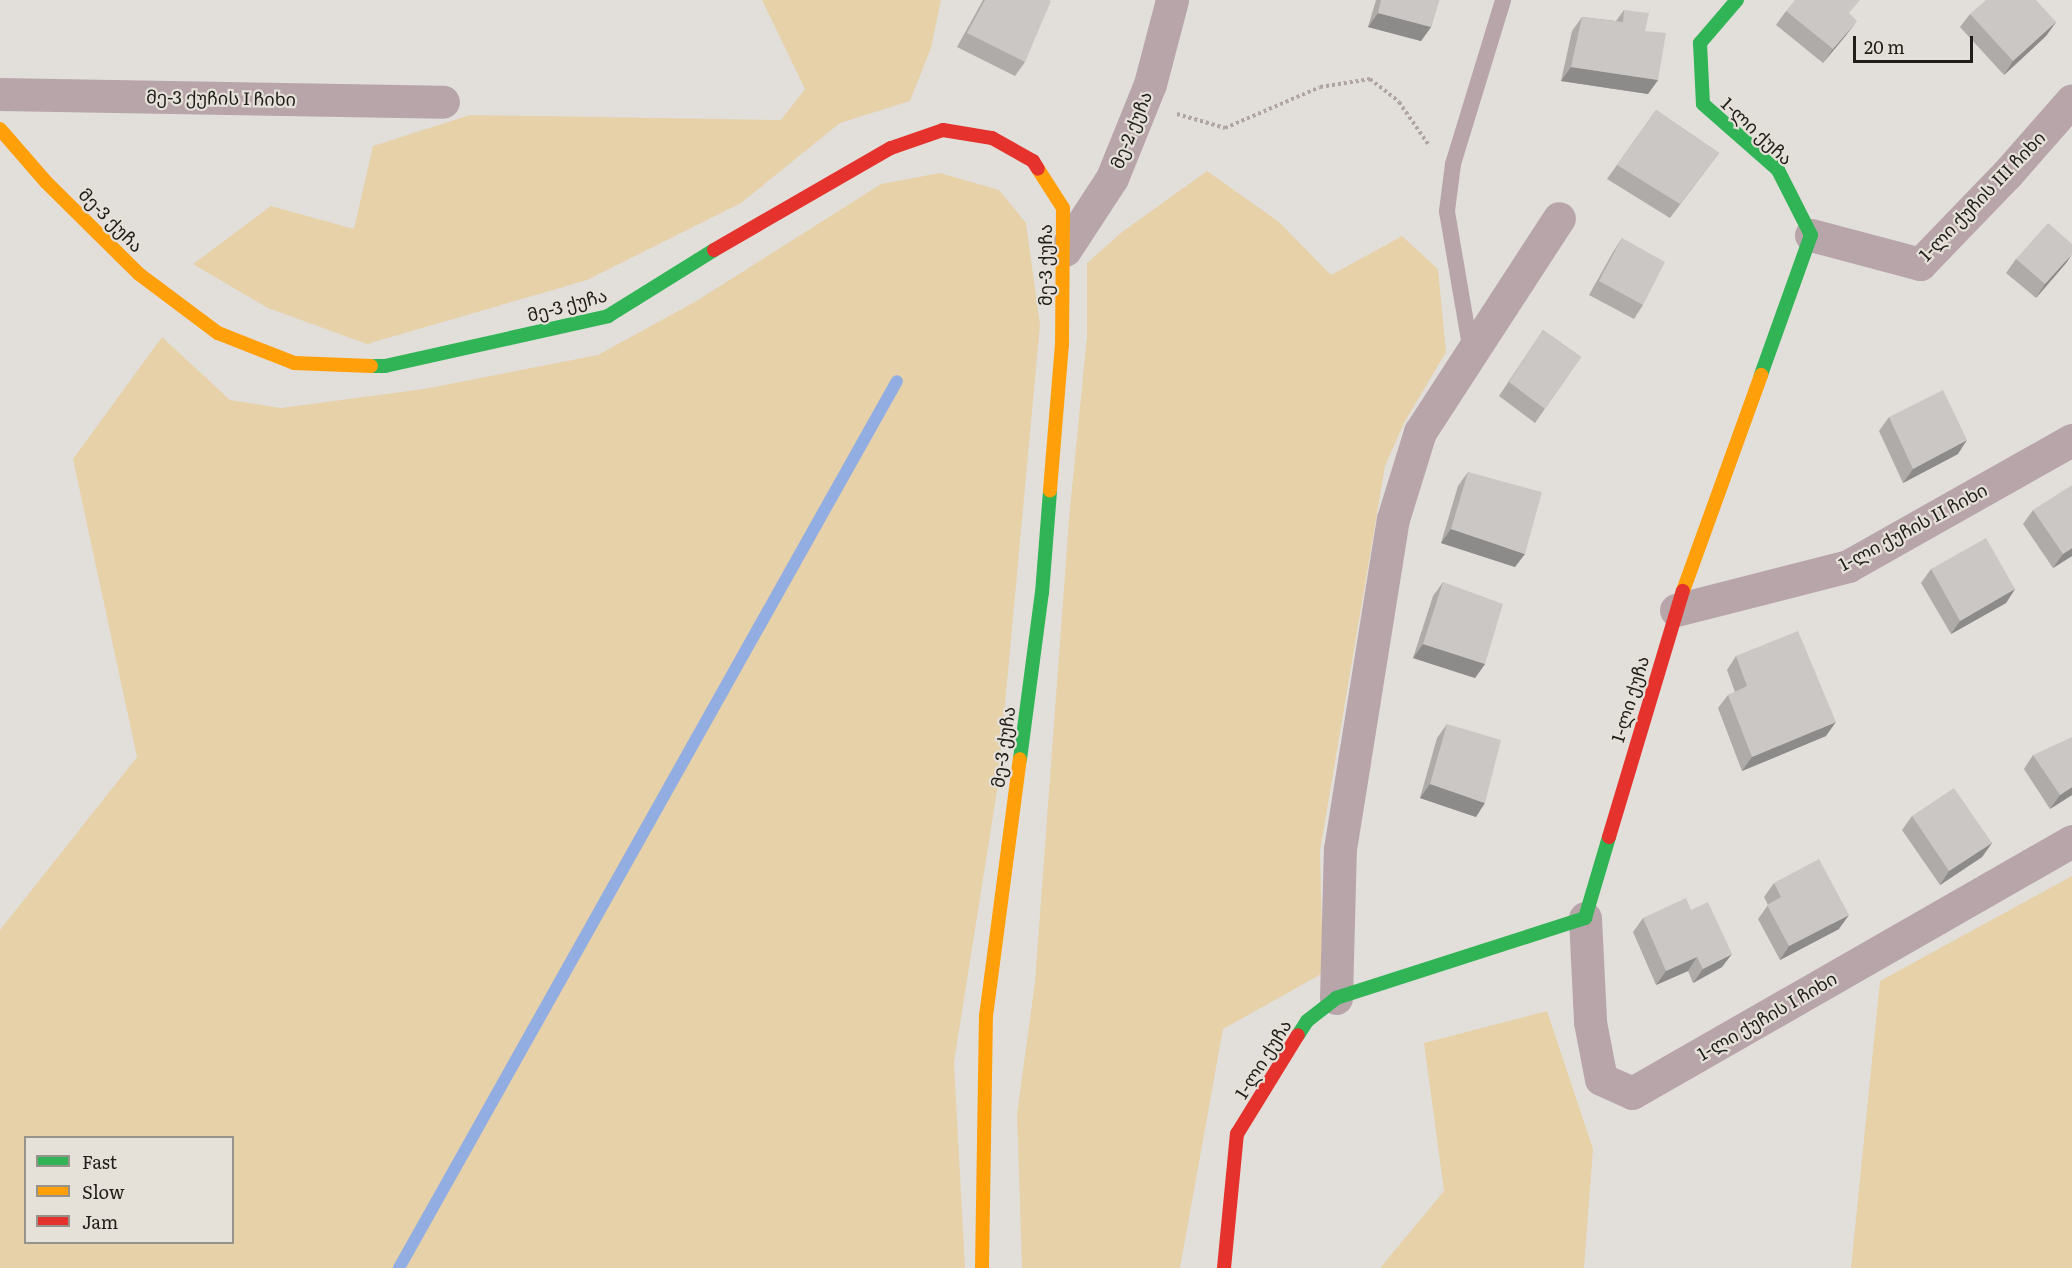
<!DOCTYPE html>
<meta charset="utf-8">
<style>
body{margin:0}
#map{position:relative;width:2072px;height:1268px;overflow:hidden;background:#e2dfdb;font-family:Literata,"Noto Sans Georgian",serif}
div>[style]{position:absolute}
.green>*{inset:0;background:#e6d1a9}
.stream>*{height:12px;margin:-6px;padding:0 6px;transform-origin:6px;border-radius:6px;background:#92ade2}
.path>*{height:4px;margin-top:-2px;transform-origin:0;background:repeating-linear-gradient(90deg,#b0a4a5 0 3px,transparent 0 6px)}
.lane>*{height:16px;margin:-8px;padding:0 8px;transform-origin:8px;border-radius:8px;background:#b8a5aa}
.street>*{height:33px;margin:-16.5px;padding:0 16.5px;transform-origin:16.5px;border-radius:16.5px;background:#b8a5aa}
.fast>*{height:14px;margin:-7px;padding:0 7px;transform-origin:7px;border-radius:7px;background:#30b455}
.slow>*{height:14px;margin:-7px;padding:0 7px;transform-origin:7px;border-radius:7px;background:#ff9f0a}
.jam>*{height:14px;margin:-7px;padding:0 7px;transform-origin:7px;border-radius:7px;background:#e5322d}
.wall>*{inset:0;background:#aeaba9}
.shaded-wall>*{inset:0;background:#8d8b8a}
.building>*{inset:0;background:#cac7c5}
span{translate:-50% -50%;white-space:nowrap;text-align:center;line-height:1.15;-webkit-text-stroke:4.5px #e5e0d8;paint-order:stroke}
.street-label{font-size:18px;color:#201e1b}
.legend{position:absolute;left:24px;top:1136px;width:210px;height:108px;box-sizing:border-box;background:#e5e0d8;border:2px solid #96928c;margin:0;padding:8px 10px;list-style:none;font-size:18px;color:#201e1b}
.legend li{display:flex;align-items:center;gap:12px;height:30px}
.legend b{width:30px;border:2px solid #96928c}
.scale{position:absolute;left:1853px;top:36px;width:120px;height:27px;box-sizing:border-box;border:3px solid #201e1b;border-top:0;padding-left:8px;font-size:18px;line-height:21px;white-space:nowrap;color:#201e1b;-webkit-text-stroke:4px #e5e0d8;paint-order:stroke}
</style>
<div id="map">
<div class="green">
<div style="clip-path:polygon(762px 0,941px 0,931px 48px,910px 101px,840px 123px,741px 203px,587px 280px,367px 344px,268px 308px,193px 264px,271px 206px,354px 229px,373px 146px,470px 115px,781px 120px,805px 89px)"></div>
<div style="clip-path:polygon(1207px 171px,1279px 222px,1331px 275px,1402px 236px,1438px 269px,1446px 352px,1404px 423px,1385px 466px,1320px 851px,1323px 973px,1223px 1029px,1180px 1268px,1022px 1268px,1017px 1114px,1035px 982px,1069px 519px,1087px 336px,1087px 263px,1122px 232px)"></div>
<div style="clip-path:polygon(evenodd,940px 173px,999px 190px,1026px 223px,1040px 325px,997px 791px,954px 1062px,965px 1268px,0 1268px,0 930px,137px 757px,73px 459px,162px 337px,230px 400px,281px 408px,424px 389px,598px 355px,698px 300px,881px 184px,940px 173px,26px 1138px,232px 1138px,232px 1242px,26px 1242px,26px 1138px)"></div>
<div style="clip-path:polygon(2072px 876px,2072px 1268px,1851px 1268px,1880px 981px)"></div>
<div style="clip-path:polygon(1547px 1011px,1593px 1149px,1584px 1268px,1380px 1268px,1444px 1191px,1424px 1043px)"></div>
</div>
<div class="stream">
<div style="left:399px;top:1268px;width:1017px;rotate:-60.69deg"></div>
</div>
<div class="path">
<div style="left:1177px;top:114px;width:50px;rotate:16.3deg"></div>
<div style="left:1225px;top:128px;width:103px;rotate:-23.3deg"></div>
<div style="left:1320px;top:87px;width:51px;rotate:-9.1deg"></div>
<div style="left:1370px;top:79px;width:37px;rotate:38deg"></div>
<div style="left:1399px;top:102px;width:51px;rotate:55.4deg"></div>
</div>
<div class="lane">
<div style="left:1471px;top:352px;width:143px;rotate:-99.7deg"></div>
<div style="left:1447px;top:211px;width:47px;rotate:-82.7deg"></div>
<div style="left:1453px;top:164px;width:171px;rotate:-73deg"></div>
</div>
<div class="street">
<div style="left:0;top:94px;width:443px;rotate:1deg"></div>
<div style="left:1811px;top:235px;width:113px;rotate:14.9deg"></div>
<div style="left:1920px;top:264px;width:125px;rotate:-46deg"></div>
<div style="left:2007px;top:174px;width:98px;rotate:-48.7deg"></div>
<div style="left:1065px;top:250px;width:86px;rotate:-56.9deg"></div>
<div style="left:1112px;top:178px;width:101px;rotate:-68deg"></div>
<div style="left:1150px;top:84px;width:87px;rotate:-75.3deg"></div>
<div style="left:1676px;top:610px;width:178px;rotate:-14.3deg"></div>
<div style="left:1848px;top:566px;width:257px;rotate:-29.4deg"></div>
<div style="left:1585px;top:918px;width:104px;rotate:87.2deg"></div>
<div style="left:1590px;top:1022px;width:58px;rotate:79.1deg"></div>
<div style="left:1601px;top:1079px;width:34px;rotate:24deg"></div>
<div style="left:1632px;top:1093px;width:507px;rotate:-29.8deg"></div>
<div style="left:1336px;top:998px;width:149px;rotate:-88.5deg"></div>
<div style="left:1340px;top:849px;width:334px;rotate:-80.9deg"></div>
<div style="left:1393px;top:519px;width:91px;rotate:-72.8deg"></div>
<div style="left:1420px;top:432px;width:255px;rotate:-57deg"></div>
</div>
<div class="fast">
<div style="left:1737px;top:0;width:57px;rotate:130.7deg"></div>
<div style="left:1700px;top:43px;width:61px;rotate:87.2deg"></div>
<div style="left:1703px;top:104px;width:100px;rotate:41.3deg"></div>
<div style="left:1778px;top:170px;width:73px;rotate:63.1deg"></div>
<div style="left:1811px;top:235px;width:149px;rotate:109.7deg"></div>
<div style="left:371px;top:366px;width:14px"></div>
<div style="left:385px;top:366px;width:229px;rotate:-12.6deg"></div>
<div style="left:608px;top:316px;width:125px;rotate:-31.9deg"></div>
<div style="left:1020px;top:759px;width:167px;rotate:-82.5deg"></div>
<div style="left:1042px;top:593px;width:102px;rotate:-85.5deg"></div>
<div style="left:1298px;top:1035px;width:17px;rotate:-57deg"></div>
<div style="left:1307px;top:1021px;width:37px;rotate:-38deg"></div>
<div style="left:1336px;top:998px;width:262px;rotate:-17.8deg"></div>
<div style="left:1585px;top:918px;width:84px;rotate:-73.5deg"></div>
</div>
<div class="slow">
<div style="left:0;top:129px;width:70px;rotate:49deg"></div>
<div style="left:46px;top:182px;width:131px;rotate:44.7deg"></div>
<div style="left:139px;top:274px;width:99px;rotate:36.8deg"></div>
<div style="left:218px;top:333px;width:82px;rotate:21.5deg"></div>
<div style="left:294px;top:363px;width:77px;rotate:2.2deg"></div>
<div style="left:1038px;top:169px;width:46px;rotate:57.3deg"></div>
<div style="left:1063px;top:208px;width:136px;rotate:90.4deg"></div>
<div style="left:1062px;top:344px;width:147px;rotate:94.7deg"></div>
<div style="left:1683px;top:591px;width:230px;rotate:-70.1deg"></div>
<div style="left:982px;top:1268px;width:252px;rotate:-89.1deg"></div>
<div style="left:986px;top:1016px;width:259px;rotate:-82.5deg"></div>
</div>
<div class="jam">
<div style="left:714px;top:250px;width:204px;rotate:-30deg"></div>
<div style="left:891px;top:148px;width:55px;rotate:-19.1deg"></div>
<div style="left:943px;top:130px;width:50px;rotate:9.3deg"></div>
<div style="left:992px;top:138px;width:47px;rotate:29.3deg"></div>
<div style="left:1033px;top:161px;width:9px;rotate:58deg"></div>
<div style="left:1609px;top:837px;width:257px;rotate:-73.3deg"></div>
<div style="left:1224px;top:1268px;width:135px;rotate:-84.5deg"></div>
<div style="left:1237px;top:1134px;width:116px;rotate:-58.4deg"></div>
</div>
<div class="wall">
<div style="clip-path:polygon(983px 0,1048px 0,1025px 62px,1015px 76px,957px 47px)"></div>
<div style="clip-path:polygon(1376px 0,1439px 0,1431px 27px,1421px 41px,1368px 27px)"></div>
<div style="clip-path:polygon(1624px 10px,1645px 31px,1658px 80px,1648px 94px,1561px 81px,1572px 31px,1582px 17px,1616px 21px)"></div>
<div style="clip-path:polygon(1786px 11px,1847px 34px,1823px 63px,1776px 25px)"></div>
<div style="clip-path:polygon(1970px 14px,2056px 22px,2046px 36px,2004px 75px,1960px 27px)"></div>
<div style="clip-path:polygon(1656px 110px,1719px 153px,1670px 218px,1607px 179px)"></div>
<div style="clip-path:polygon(1622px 238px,1643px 305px,1634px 319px,1589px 295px,1613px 252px)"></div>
<div style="clip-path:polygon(2016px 259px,2067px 262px,2036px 298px,2006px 273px)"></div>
<div style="clip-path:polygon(1543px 330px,1581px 357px,1535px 423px,1499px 396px)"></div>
<div style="clip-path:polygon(1889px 417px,1958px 454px,1903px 483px,1879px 431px)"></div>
<div style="clip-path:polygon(1468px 472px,1515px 567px,1441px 543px,1458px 486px)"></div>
<div style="clip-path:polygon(2033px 510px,2072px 556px,2053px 568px,2023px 524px)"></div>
<div style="clip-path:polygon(1931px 569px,2015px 589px,2006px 603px,1951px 634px,1921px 583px)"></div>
<div style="clip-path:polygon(1443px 582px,1485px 664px,1475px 678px,1413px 658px,1433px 596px)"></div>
<div style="clip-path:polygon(1736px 656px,1826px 736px,1742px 771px,1718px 708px,1728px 695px,1735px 692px,1727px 670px)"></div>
<div style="clip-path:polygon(1447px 724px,1476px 817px,1420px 798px,1437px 738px)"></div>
<div style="clip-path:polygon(2033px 755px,2072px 795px,2050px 809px,2024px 769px)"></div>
<div style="clip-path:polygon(1912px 816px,1992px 843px,1982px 857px,1940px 885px,1902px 830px)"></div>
<div style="clip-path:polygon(1774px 883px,1839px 929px,1780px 960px,1758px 919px,1768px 905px,1764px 897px)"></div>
<div style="clip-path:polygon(1691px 910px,1722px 967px,1693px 983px,1688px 971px,1656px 985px,1633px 932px,1643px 918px)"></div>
</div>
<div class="shaded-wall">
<div style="clip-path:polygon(1378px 13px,1431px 27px,1421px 41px,1368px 27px)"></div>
<div style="clip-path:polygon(1857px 21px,1847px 34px,1823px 63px,1833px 49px)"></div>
<div style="clip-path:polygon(2056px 22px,2046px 36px,2004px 75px,2013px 61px)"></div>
<div style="clip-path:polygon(1571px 67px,1658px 80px,1648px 94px,1561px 81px)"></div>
<div style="clip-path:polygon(2072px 254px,2067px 262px,2036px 298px,2045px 284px)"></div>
<div style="clip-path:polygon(1967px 440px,1958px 454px,1903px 483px,1913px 469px)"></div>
<div style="clip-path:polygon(1451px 529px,1525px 554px,1515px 567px,1441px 543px)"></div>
<div style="clip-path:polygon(2072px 548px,2072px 556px,2053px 568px,2063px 554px)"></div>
<div style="clip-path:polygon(2015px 589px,2006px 603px,1951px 634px,1960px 621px)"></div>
<div style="clip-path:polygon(1423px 644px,1485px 664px,1475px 678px,1413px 658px)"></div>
<div style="clip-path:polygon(1836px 722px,1826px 736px,1742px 771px,1752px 757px)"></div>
<div style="clip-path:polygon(1430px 784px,1485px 803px,1476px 817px,1420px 798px)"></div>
<div style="clip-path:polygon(2072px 787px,2072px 795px,2050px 809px,2060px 795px)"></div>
<div style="clip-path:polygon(1992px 843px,1982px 857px,1940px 885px,1949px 871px)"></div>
<div style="clip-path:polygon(1849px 915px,1839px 929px,1780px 960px,1789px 946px)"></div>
<div style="clip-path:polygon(1732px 954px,1722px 967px,1693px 983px,1703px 969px)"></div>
<div style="clip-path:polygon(1697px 957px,1688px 971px,1656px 985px,1666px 971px)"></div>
</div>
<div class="building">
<div style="clip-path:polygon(985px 0,1048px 0,1051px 1px,1025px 62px,967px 33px)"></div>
<div style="clip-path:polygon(1381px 0,1439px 0,1431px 27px,1378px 13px)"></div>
<div style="clip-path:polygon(1795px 0,1860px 0,1849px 13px,1857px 21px,1833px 49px,1786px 11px)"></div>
<div style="clip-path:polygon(1986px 0,2036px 0,2056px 22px,2013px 61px,1970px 14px)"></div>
<div style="clip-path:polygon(1624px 10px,1649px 13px,1645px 31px,1666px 33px,1658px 80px,1571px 67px,1582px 17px,1623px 22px)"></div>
<div style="clip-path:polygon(1656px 110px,1719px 153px,1680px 204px,1617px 165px)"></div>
<div style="clip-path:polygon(2048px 223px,2072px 244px,2072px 254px,2045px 284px,2016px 259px)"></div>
<div style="clip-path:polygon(1622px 238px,1665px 262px,1643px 305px,1599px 281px)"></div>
<div style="clip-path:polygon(1543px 330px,1581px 357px,1545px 409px,1509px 382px)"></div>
<div style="clip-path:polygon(1943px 390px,1967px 440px,1913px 469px,1889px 417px)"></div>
<div style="clip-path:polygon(1468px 472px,1542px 492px,1525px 554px,1451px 529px)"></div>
<div style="clip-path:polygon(2072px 485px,2072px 548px,2063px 554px,2033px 510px)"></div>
<div style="clip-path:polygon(1986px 538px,2015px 589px,1960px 621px,1931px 569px)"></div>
<div style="clip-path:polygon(1443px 582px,1503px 604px,1485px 664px,1423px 644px)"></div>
<div style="clip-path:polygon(1798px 631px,1836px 722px,1752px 757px,1728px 695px,1747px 686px,1736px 656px)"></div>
<div style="clip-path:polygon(1447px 724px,1501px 740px,1485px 803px,1430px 784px)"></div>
<div style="clip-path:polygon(2072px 737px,2072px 787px,2060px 795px,2033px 755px)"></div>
<div style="clip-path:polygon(1954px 788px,1992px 843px,1949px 871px,1912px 816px)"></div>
<div style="clip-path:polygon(1819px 859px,1849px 915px,1789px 946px,1767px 905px,1781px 897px,1774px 883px)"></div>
<div style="clip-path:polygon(1686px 898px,1691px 910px,1708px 902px,1732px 954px,1703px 969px,1697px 957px,1666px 971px,1643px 918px)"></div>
</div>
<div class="street-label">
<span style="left:221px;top:98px;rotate:1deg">მე-3 ქუჩის I ჩიხი</span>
<span style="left:1131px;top:130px;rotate:-68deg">მე-2 ქუჩა</span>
<span style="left:1757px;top:131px;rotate:43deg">1-ლი ქუჩა</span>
<span style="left:1982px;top:196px;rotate:-46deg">1-ლი ქუჩის III ჩიხი</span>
<span style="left:111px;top:220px;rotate:45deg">მე-3 ქუჩა</span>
<span style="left:1045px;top:265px;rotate:-90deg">მე-3 ქუჩა</span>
<span style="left:567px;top:305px;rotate:-15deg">მე-3 ქუჩა</span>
<span style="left:1913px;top:527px;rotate:-28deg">1-ლი ქუჩის II ჩიხი</span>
<span style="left:1630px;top:699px;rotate:-73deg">1-ლი ქუჩა</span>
<span style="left:1003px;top:747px;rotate:-82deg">მე-3 ქუჩა</span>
<span style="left:1767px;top:1016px;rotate:-30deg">1-ლი ქუჩის I ჩიხი</span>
<span style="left:1263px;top:1059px;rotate:-58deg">1-ლი ქუჩა</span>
</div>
<ul class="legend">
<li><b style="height:8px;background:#30b455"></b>Fast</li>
<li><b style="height:8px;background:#ff9f0a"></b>Slow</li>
<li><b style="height:8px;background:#e5322d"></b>Jam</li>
</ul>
<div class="scale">20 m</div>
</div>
